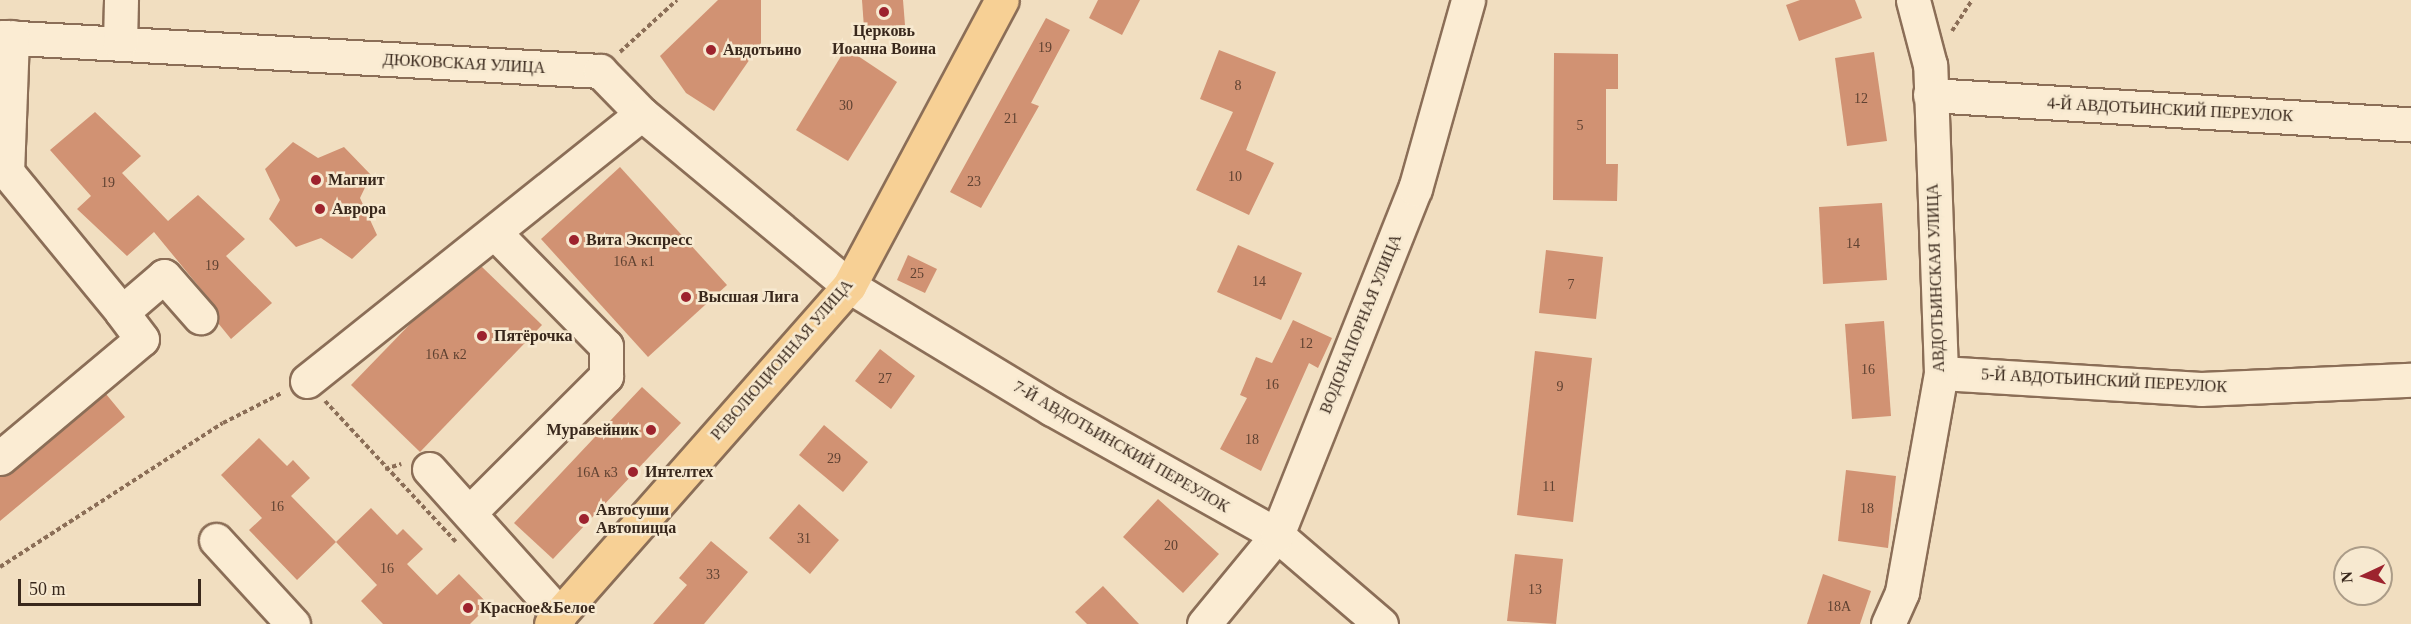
<!DOCTYPE html>
<meta charset="utf-8">
<style>
body{margin:0}
#map{position:relative;width:2411px;height:624px;overflow:hidden;background:#f1dec0;font-family:Georgia,serif}
div>[style]{position:absolute}
.building>*{inset:0;background:#d19273}
.path>*{height:4px;margin-top:-2px;transform-origin:0;background:repeating-linear-gradient(90deg,#8b6e57 0 4.5px,transparent 0 7.5px)}
.roads{filter:drop-shadow(2px 0 #8b6e57) drop-shadow(-2px 0 #8b6e57) drop-shadow(0 2px #8b6e57) drop-shadow(0 -2px #8b6e57)}
.minor>*{height:33px;margin:-16.5px;padding:0 16.5px;transform-origin:16.5px;border-radius:16.5px;background:#fbecd3}
.major>*{height:33px;margin:-16.5px;padding:0 16.5px;transform-origin:16.5px;border-radius:16.5px;background:#f7d095}
.dots>*{width:16px;height:16px;translate:-50% -50%;box-sizing:border-box;border:3px solid #f7e9d0;border-radius:50%}
span{translate:-50% -50%;white-space:nowrap;text-align:center;line-height:1.15;-webkit-text-stroke:5px #f7e9d0;paint-order:stroke}
.number-label{font-size:14px;color:#5f4232}
.number-label span{-webkit-text-stroke-width:0}
.poi-label{font-size:16px;color:#39281c;font-weight:700}
.left{translate:0 -50%;text-align:left}
.right{translate:-100% -50%;text-align:right}
.street-label{font-size:16px;color:#39281c}
.north{position:absolute;left:2333px;top:546px;width:60px;height:60px;box-sizing:border-box;background:#f7e9d0;border:2px solid #ab9c88;border-radius:50%;rotate:266deg;font-size:16px;font-weight:700;line-height:24px;text-align:center;color:#39281c}
.north::after{content:'';display:block;margin:auto;width:21px;height:27px;background:#9d232e;clip-path:polygon(50% 0,100% 100%,50% 72%,0 100%)}
.scale{position:absolute;left:18px;top:579px;width:183px;height:27px;box-sizing:border-box;border:3px solid #39281c;border-top:0;padding-left:8px;font-size:18px;line-height:21px;white-space:nowrap;color:#39281c;-webkit-text-stroke:4px #f7e9d0;paint-order:stroke}
</style>
<div id="map">
<div class="building">
<div style="clip-path:polygon(718px 0,761px 0,761px 43px,714px 111px,686px 93px,660px 56px)"></div>
<div style="clip-path:polygon(862px 0,903px 0,905px 25px,864px 28px)"></div>
<div style="clip-path:polygon(1098px 0,1140px 0,1122px 35px,1089px 18px)"></div>
<div style="clip-path:polygon(1800px 0,1855px 0,1862px 18px,1799px 41px,1786px 5px)"></div>
<div style="clip-path:polygon(1046px 18px,1070px 30px,1031px 103px,1039px 106px,981px 208px,950px 192px)"></div>
<div style="clip-path:polygon(846px 48px,897px 82px,848px 161px,796px 130px)"></div>
<div style="clip-path:polygon(1219px 50px,1276px 72px,1246px 150px,1274px 163px,1249px 215px,1196px 190px,1233px 112px,1200px 99px)"></div>
<div style="clip-path:polygon(1874px 52px,1887px 141px,1847px 146px,1835px 58px)"></div>
<div style="clip-path:polygon(1554px 53px,1618px 54px,1618px 89px,1606px 89px,1606px 164px,1618px 164px,1617px 201px,1553px 200px)"></div>
<div style="clip-path:polygon(95px 112px,141px 156px,122px 173px,168px 221px,198px 195px,245px 239px,226px 256px,272px 303px,231px 339px,218px 323px,214px 305px,154px 232px,127px 256px,77px 209px,91px 196px,50px 150px)"></div>
<div style="clip-path:polygon(293px 142px,318px 158px,344px 147px,371px 175px,360px 198px,377px 235px,352px 259px,321px 238px,296px 247px,269px 219px,280px 200px,265px 169px)"></div>
<div style="clip-path:polygon(620px 167px,727px 285px,648px 357px,541px 239px)"></div>
<div style="clip-path:polygon(1882px 203px,1887px 280px,1823px 284px,1819px 207px)"></div>
<div style="clip-path:polygon(1238px 245px,1302px 273px,1281px 320px,1217px 292px)"></div>
<div style="clip-path:polygon(1546px 250px,1603px 257px,1596px 319px,1539px 313px)"></div>
<div style="clip-path:polygon(908px 255px,937px 269px,925px 293px,897px 280px)"></div>
<div style="clip-path:polygon(481px 266px,542px 325px,420px 452px,351px 385px,414px 320px)"></div>
<div style="clip-path:polygon(1293px 320px,1332px 338px,1318px 368px,1309px 363px,1261px 471px,1220px 449px,1247px 398px,1240px 395px,1256px 357px,1272px 363px)"></div>
<div style="clip-path:polygon(1884px 321px,1891px 416px,1852px 419px,1845px 324px)"></div>
<div style="clip-path:polygon(880px 349px,915px 376px,891px 409px,855px 381px)"></div>
<div style="clip-path:polygon(1535px 351px,1592px 358px,1573px 522px,1517px 515px)"></div>
<div style="clip-path:polygon(642px 387px,681px 423px,553px 559px,514px 523px)"></div>
<div style="clip-path:polygon(106px 394px,125px 417px,0 521px,0 476px,12px 472px)"></div>
<div style="clip-path:polygon(824px 425px,868px 462px,843px 492px,799px 455px)"></div>
<div style="clip-path:polygon(259px 438px,287px 466px,293px 460px,310px 478px,291px 496px,336px 542px,297px 580px,249px 530px,262px 518px,221px 475px)"></div>
<div style="clip-path:polygon(1846px 470px,1896px 476px,1888px 548px,1838px 541px)"></div>
<div style="clip-path:polygon(1158px 499px,1219px 554px,1183px 593px,1123px 537px)"></div>
<div style="clip-path:polygon(799px 504px,839px 540px,810px 574px,769px 538px)"></div>
<div style="clip-path:polygon(371px 508px,397px 535px,403px 529px,423px 549px,407px 564px,437px 595px,459px 574px,489px 605px,470px 624px,383px 624px,361px 601px,377px 585px,336px 542px)"></div>
<div style="clip-path:polygon(711px 541px,748px 572px,704px 624px,653px 624px,687px 585px,679px 578px)"></div>
<div style="clip-path:polygon(1515px 554px,1563px 559px,1556px 624px,1507px 621px)"></div>
<div style="clip-path:polygon(1823px 574px,1871px 591px,1860px 624px,1807px 624px)"></div>
<div style="clip-path:polygon(1103px 586px,1139px 624px,1087px 624px,1075px 612px)"></div>
</div>
<div class="path">
<div style="left:1952px;top:31px;width:37px;rotate:-57deg"></div>
<div style="left:620px;top:52px;width:77px;rotate:-42.4deg"></div>
<div style="left:325px;top:401px;width:192px;rotate:47.1deg"></div>
<div style="left:385px;top:469px;width:17px;rotate:-17deg"></div>
<div style="left:0;top:567px;width:265px;rotate:-32.9deg"></div>
<div style="left:223px;top:423px;width:66px;rotate:-27deg"></div>
</div>
<div class="roads">
<div class="minor">
<div style="left:0;top:37px;width:601px;rotate:3.24deg"></div>
<div style="left:600px;top:71px;width:60px;rotate:45.7deg"></div>
<div style="left:642px;top:114px;width:269px;rotate:39.7deg"></div>
<div style="left:849px;top:286px;width:237px;rotate:31.2deg"></div>
<div style="left:1052px;top:409px;width:258px;rotate:29.2deg"></div>
<div style="left:1277px;top:535px;width:137px;rotate:40.6deg"></div>
<div style="left:12px;top:37px;width:135px;rotate:92.1deg"></div>
<div style="left:7px;top:172px;width:181px;rotate:50.6deg"></div>
<div style="left:122px;top:312px;width:55px;rotate:-40.6deg"></div>
<div style="left:164px;top:276px;width:55px;rotate:48.7deg"></div>
<div style="left:120px;top:44px;width:44px;rotate:-88.7deg"></div>
<div style="left:1930px;top:95px;width:482px;rotate:3.5deg"></div>
<div style="left:1941px;top:373px;width:260px;rotate:3.5deg"></div>
<div style="left:2201px;top:389px;width:210px;rotate:-2.5deg"></div>
<div style="left:307px;top:381px;width:428px;rotate:-38.6deg"></div>
<div style="left:0;top:458px;width:185px;rotate:-40deg"></div>
<div style="left:142px;top:339px;width:34px;rotate:-127deg"></div>
<div style="left:429px;top:469px;width:196px;rotate:48.1deg"></div>
<div style="left:469px;top:513px;width:194px;rotate:-45deg"></div>
<div style="left:606px;top:376px;width:30px;rotate:-90deg"></div>
<div style="left:606px;top:346px;width:157px;rotate:-134.5deg"></div>
<div style="left:216px;top:540px;width:114px;rotate:47.5deg"></div>
<div style="left:1204px;top:624px;width:115px;rotate:-50.6deg"></div>
<div style="left:1277px;top:535px;width:373px;rotate:-68.3deg"></div>
<div style="left:1415px;top:189px;width:196px;rotate:-74.3deg"></div>
<div style="left:1888px;top:624px;width:35px;rotate:-66deg"></div>
<div style="left:1902px;top:592px;width:222px;rotate:-79.9deg"></div>
<div style="left:1941px;top:373px;width:308px;rotate:-92deg"></div>
<div style="left:1930px;top:65px;width:67px;rotate:-104.7deg"></div>
</div>
<div class="major">
<div style="left:551px;top:624px;width:451px;rotate:-48.6deg"></div>
<div style="left:849px;top:286px;width:324px;rotate:-61.9deg"></div>
</div>
</div>
<div class="dots">
<div style="left:884px;top:12px;background:#9d232e"></div>
<div style="left:711px;top:50px;background:#9d232e"></div>
<div style="left:316px;top:180px;background:#9d232e"></div>
<div style="left:320px;top:209px;background:#9d232e"></div>
<div style="left:574px;top:240px;background:#9d232e"></div>
<div style="left:686px;top:297px;background:#9d232e"></div>
<div style="left:482px;top:336px;background:#9d232e"></div>
<div style="left:651px;top:430px;background:#9d232e"></div>
<div style="left:633px;top:472px;background:#9d232e"></div>
<div style="left:584px;top:519px;background:#9d232e"></div>
<div style="left:468px;top:608px;background:#9d232e"></div>
</div>
<div class="number-label">
<span style="left:1045px;top:48px">19</span>
<span style="left:1238px;top:86px">8</span>
<span style="left:1861px;top:99px">12</span>
<span style="left:846px;top:106px">30</span>
<span style="left:1011px;top:119px">21</span>
<span style="left:1580px;top:126px">5</span>
<span style="left:1235px;top:177px">10</span>
<span style="left:974px;top:182px">23</span>
<span style="left:108px;top:183px">19</span>
<span style="left:1853px;top:244px">14</span>
<span style="left:634px;top:262px">16А к1</span>
<span style="left:212px;top:266px">19</span>
<span style="left:917px;top:274px">25</span>
<span style="left:1259px;top:282px">14</span>
<span style="left:1571px;top:285px">7</span>
<span style="left:1306px;top:344px">12</span>
<span style="left:446px;top:355px">16А к2</span>
<span style="left:1868px;top:370px">16</span>
<span style="left:885px;top:379px">27</span>
<span style="left:1272px;top:385px">16</span>
<span style="left:1560px;top:387px">9</span>
<span style="left:1252px;top:440px">18</span>
<span style="left:834px;top:459px">29</span>
<span style="left:597px;top:473px">16А к3</span>
<span style="left:1549px;top:487px">11</span>
<span style="left:277px;top:507px">16</span>
<span style="left:1867px;top:509px">18</span>
<span style="left:804px;top:539px">31</span>
<span style="left:1171px;top:546px">20</span>
<span style="left:387px;top:569px">16</span>
<span style="left:713px;top:575px">33</span>
<span style="left:1535px;top:590px">13</span>
<span style="left:1839px;top:607px">18А</span>
</div>
<div class="poi-label">
<span style="left:884px;top:40px">Церковь<br>Иоанна Воина</span>
<span class="left" style="left:723px;top:50px">Авдотьино</span>
<span class="left" style="left:328px;top:180px">Магнит</span>
<span class="left" style="left:332px;top:209px">Аврора</span>
<span class="left" style="left:586px;top:240px">Вита Экспресс</span>
<span class="left" style="left:698px;top:297px">Высшая Лига</span>
<span class="left" style="left:494px;top:336px">Пятёрочка</span>
<span class="right" style="left:639px;top:430px">Муравейник</span>
<span class="left" style="left:645px;top:472px">Интелтех</span>
<span class="left" style="left:596px;top:519px">Автосуши<br>Автопицца</span>
<span class="left" style="left:480px;top:608px">Красное&amp;Белое</span>
</div>
<div class="street-label">
<span style="left:464px;top:64px;rotate:3deg">ДЮКОВСКАЯ УЛИЦА</span>
<span style="left:2170px;top:110px;rotate:3deg">4-Й АВДОТЬИНСКИЙ ПЕРЕУЛОК</span>
<span style="left:1936px;top:278px;rotate:-92deg">АВДОТЬИНСКАЯ УЛИЦА</span>
<span style="left:1361px;top:324px;rotate:-68deg">ВОДОНАПОРНАЯ УЛИЦА</span>
<span style="left:782px;top:360px;rotate:-49deg">РЕВОЛЮЦИОННАЯ УЛИЦА</span>
<span style="left:2104px;top:381px;rotate:3deg">5-Й АВДОТЬИНСКИЙ ПЕРЕУЛОК</span>
<span style="left:1121px;top:447px;rotate:30deg">7-Й АВДОТЬИНСКИЙ ПЕРЕУЛОК</span>
</div>
<div class="north">N</div>
<div class="scale">50 m</div>
</div>
